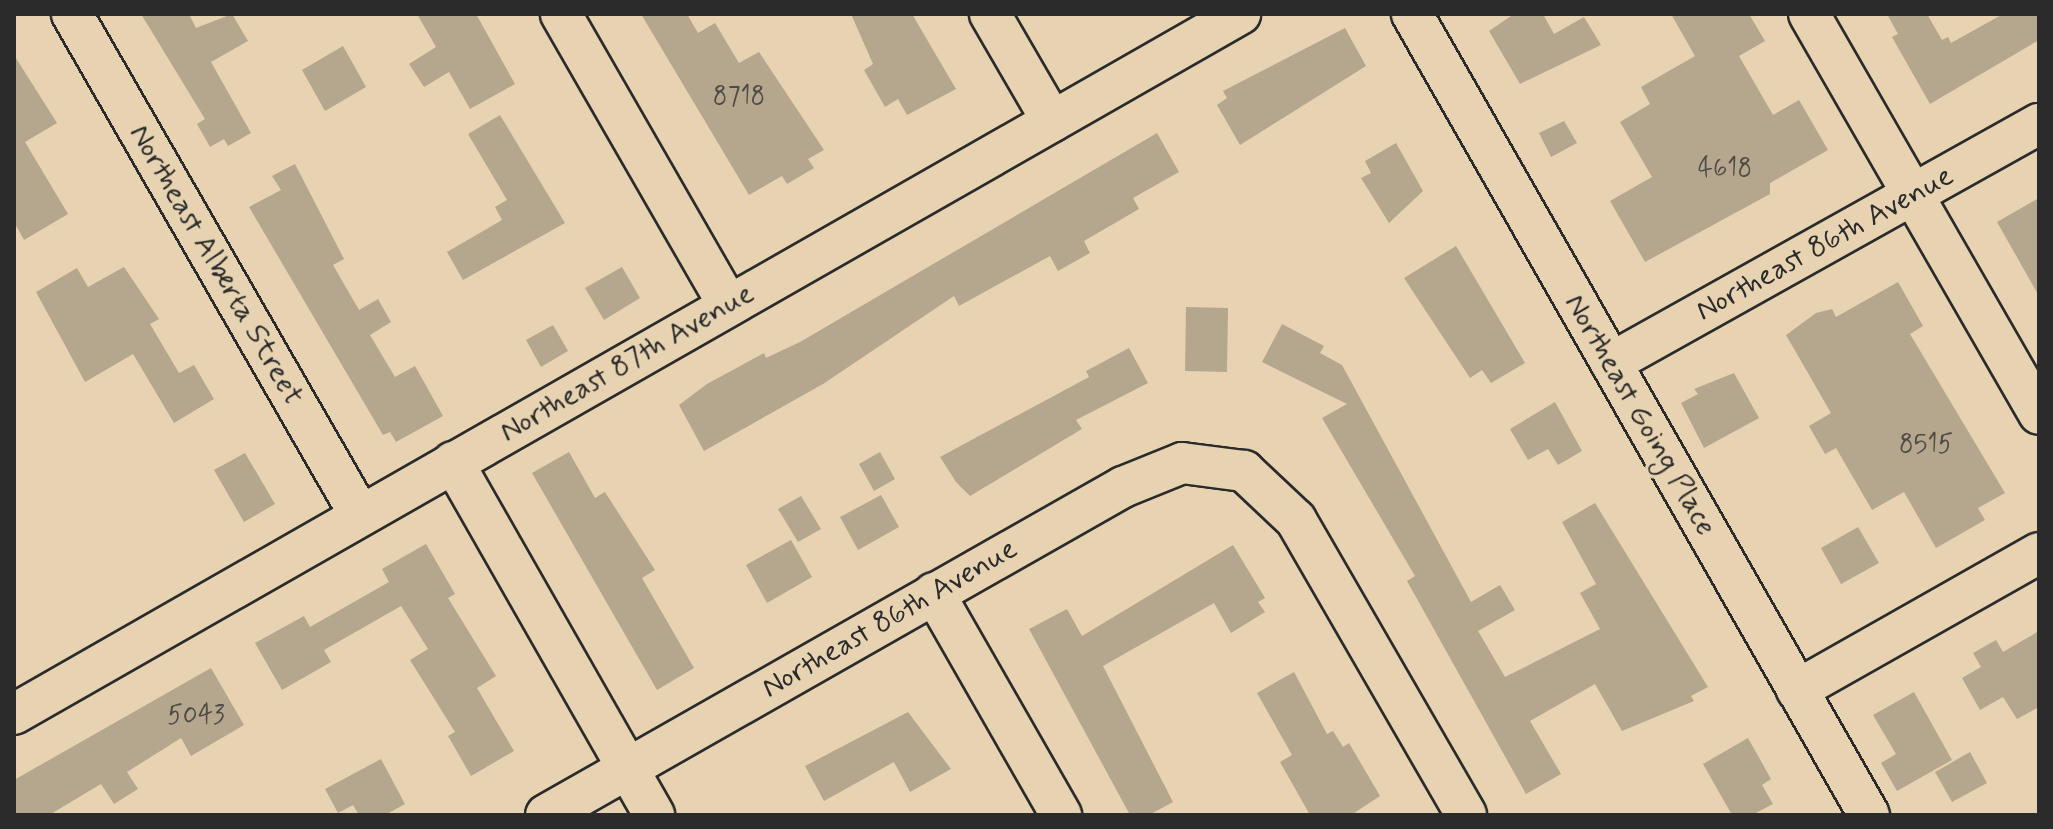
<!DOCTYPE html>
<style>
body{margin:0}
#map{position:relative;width:2053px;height:829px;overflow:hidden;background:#e7d3b1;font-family:Mynerve,sans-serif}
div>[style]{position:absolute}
.building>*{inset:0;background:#b5a68e}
.roads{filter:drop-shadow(2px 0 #2b2b2b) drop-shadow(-2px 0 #2b2b2b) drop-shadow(0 2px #2b2b2b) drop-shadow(0 -2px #2b2b2b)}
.minor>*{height:40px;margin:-20px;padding:0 20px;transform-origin:20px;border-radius:20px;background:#e7d3b1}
span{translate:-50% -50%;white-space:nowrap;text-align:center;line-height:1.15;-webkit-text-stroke:7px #e7d3b1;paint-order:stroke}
.number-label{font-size:26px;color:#4e4a44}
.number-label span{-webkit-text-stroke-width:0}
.street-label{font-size:30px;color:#2b2b2b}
.frame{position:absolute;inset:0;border:16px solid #2b2b2b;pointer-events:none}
</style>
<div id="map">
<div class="building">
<div style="clip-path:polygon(141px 14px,189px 14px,196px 28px,232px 14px,248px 41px,211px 62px,251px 133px,228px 146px,224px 139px,210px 147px,197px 124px,205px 119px)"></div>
<div style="clip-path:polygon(417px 14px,476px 14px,515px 84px,470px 109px,449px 72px,424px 87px,409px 64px,436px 47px)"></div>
<div style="clip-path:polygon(641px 14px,687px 14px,698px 33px,715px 23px,739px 63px,759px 52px,824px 150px,808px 159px,814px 168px,787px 184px,782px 176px,749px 195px)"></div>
<div style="clip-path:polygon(851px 14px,912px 14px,956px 89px,907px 115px,898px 99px,885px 107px,864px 70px,873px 64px)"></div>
<div style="clip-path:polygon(1514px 14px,1543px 14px,1554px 34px,1584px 17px,1601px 45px,1520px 84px,1489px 31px)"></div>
<div style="clip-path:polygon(1671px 14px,1749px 14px,1765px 41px,1739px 56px,1773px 115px,1799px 100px,1828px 150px,1770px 183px,1770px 194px,1645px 262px,1610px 201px,1652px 177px,1620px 122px,1650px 104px,1641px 87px,1695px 56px)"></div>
<div style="clip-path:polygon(1887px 14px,1927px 14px,1942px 40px,1948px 37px,1951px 43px,2003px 14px,2039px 14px,2039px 40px,1930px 104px,1892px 37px,1898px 34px)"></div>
<div style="clip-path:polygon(1345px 28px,1366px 66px,1240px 145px,1217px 105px,1227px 98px,1223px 91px)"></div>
<div style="clip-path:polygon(343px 46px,366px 87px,325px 111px,302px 70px)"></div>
<div style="clip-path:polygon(14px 55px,57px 123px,25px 142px,68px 214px,24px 240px,14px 222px)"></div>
<div style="clip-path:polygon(500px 115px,565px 223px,463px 280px,447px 252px,502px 220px,495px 207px,507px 200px,468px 134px)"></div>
<div style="clip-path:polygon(1564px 121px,1577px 143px,1551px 157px,1539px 133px)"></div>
<div style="clip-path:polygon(1157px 133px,1179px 172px,1133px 198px,1139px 209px,1084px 241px,1090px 253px,1058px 271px,1050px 256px,959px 306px,954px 296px,823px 384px,704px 451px,679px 405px,707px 384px,764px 353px,766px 358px,800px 342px)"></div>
<div style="clip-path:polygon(1396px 143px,1423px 191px,1389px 223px,1361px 178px,1371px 173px,1365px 161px)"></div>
<div style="clip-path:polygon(295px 164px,344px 259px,333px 265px,359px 310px,378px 299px,391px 322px,370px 335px,395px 377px,415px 366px,443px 416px,396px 442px,390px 432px,383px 435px,249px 207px,281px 190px,272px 176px)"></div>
<div style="clip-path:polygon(2039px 198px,2039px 296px,1997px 222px)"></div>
<div style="clip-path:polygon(1456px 246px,1525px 363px,1491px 383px,1482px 370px,1470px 378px,1404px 278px)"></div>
<div style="clip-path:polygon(124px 267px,159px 319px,150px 324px,179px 373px,194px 365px,214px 399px,174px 423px,133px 354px,85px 382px,36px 292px,77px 268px,88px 287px)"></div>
<div style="clip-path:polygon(622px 267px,640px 298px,604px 320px,585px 288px)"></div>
<div style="clip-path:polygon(1898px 282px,1923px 326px,1910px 334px,2005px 493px,1978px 508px,1985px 520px,1936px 548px,1904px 492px,1872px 510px,1836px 448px,1825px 454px,1809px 426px,1831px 413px,1786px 335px,1816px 313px,1832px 309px,1836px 317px)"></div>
<div style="clip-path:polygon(1186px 307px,1228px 308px,1227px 372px,1185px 371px)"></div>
<div style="clip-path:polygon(1282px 324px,1324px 346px,1320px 353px,1342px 365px,1471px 602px,1500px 585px,1515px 610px,1478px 631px,1505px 677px,1600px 629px,1580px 593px,1596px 584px,1562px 522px,1595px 503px,1708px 687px,1691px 696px,1694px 701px,1622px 731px,1595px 684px,1530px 721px,1561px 774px,1526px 794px,1407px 581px,1415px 576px,1322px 418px,1347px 404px,1262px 362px)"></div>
<div style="clip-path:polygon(553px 325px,568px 351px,541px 367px,526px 340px)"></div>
<div style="clip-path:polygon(1129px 348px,1148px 383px,1076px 420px,1082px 429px,970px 496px,956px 482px,940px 457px,1089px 377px,1086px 371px)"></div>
<div style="clip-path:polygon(1734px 373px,1759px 418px,1704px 448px,1681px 403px,1698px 394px,1694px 389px)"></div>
<div style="clip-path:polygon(1555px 402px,1582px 451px,1558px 465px,1548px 449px,1528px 460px,1510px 429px)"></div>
<div style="clip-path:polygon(569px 452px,595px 498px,605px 492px,655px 570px,642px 578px,694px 668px,657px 690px,532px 473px)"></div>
<div style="clip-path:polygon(880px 452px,895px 479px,874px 491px,859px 464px)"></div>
<div style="clip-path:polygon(245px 453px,275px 504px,244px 522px,214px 470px)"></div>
<div style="clip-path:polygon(881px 495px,899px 527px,858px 550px,840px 517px)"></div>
<div style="clip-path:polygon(801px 496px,821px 529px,798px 542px,778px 509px)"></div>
<div style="clip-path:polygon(1858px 527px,1879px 563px,1841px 584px,1821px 548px)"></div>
<div style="clip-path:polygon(791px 540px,812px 577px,767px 603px,746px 565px)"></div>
<div style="clip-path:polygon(426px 544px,455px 594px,448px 598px,496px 676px,477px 688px,514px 751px,471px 776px,448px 736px,455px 732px,410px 660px,428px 649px,401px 606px,324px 650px,331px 662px,282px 690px,255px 643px,304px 616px,310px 627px,389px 582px,382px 569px)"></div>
<div style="clip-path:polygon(1233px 545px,1265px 598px,1258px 602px,1265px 612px,1231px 633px,1214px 603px,1103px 666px,1173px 802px,1149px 815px,1130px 815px,1029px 629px,1067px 609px,1082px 636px)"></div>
<div style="clip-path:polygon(2039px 631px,2039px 707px,2017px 719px,2003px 697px,1980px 710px,1962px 678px,1981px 667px,1973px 653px,1996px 640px,2003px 652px)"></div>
<div style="clip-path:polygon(211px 668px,244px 725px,191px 756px,181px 738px,127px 772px,138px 789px,114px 804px,101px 784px,49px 815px,14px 815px,14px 780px)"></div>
<div style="clip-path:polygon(1294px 672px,1327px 734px,1333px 731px,1343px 747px,1349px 743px,1380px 796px,1351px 815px,1310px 815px,1280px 762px,1292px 755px,1257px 693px)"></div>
<div style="clip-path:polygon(1914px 692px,1952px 760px,1897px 791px,1881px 763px,1896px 754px,1873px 715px)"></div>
<div style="clip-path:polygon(908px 712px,951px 769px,910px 792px,894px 762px,824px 801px,805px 766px)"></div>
<div style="clip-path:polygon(1748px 738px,1771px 779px,1762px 785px,1773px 804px,1752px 815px,1732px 815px,1703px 764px)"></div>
<div style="clip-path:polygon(1970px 752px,1987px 783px,1952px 802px,1935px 772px)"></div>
<div style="clip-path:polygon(381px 759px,405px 804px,385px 815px,359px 815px,353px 805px,338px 813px,325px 789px)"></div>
</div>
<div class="roads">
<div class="minor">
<div style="left:72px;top:14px;width:578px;rotate:60.11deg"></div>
<div style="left:561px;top:14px;width:336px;rotate:60.1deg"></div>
<div style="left:990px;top:14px;width:124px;rotate:59.9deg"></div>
<div style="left:1412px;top:14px;width:922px;rotate:60.29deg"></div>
<div style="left:1809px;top:14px;width:461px;rotate:60.1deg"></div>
<div style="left:1611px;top:363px;width:490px;rotate:-29.2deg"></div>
<div style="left:453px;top:462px;width:406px;rotate:60.3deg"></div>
<div style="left:934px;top:593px;width:256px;rotate:60.2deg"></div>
<div style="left:1797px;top:690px;width:278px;rotate:-29.5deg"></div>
<div style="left:14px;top:714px;width:1412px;rotate:-29.72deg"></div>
<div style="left:546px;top:815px;width:664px;rotate:-29.62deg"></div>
<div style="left:1123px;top:487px;width:64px;rotate:-22.1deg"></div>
<div style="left:1182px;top:463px;width:63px;rotate:7.4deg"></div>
<div style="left:1244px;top:471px;width:71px;rotate:43.3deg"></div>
<div style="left:1296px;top:520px;width:340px;rotate:60deg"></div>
</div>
</div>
<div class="number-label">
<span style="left:739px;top:98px">8718</span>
<span style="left:1725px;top:170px">4618</span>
<span style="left:1926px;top:446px">8515</span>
<span style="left:196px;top:717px">5043</span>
</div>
<div class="street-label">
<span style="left:1825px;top:244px;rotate:-29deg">Northeast 86th Avenue</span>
<span style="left:216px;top:265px;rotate:60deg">Northeast Alberta Street</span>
<span style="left:627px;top:363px;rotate:-30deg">Northeast 87th Avenue</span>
<span style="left:1640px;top:415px;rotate:60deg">Northeast Going Place</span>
<span style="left:890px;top:619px;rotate:-30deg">Northeast 86th Avenue</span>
</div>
<div class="frame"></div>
</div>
